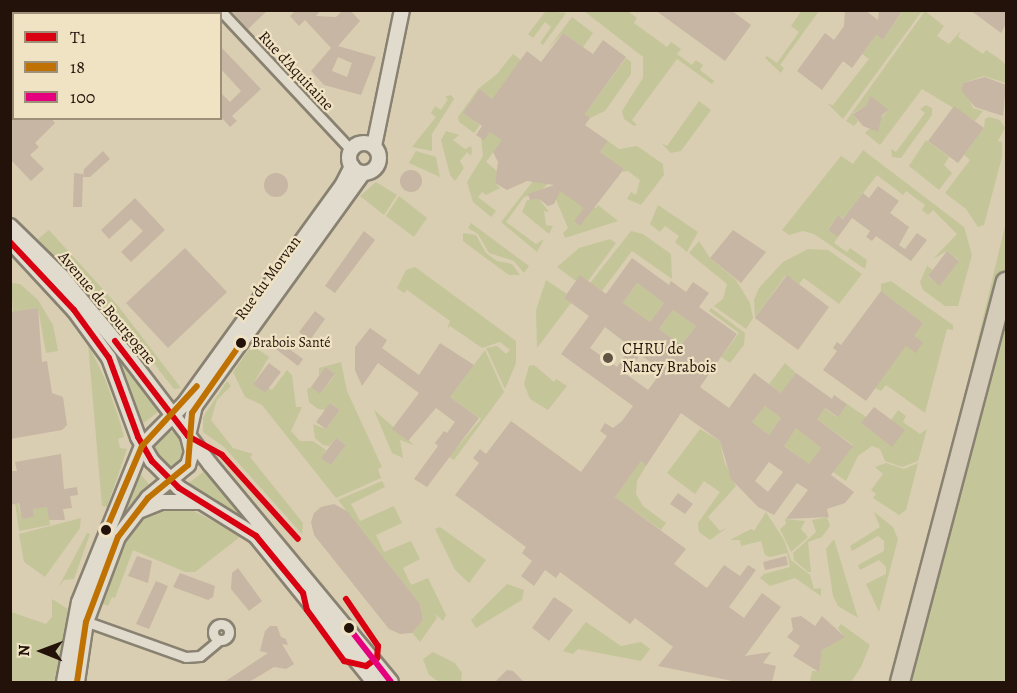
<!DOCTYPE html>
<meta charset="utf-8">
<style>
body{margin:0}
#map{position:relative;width:1017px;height:693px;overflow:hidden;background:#d9ceb2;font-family:Alegreya,serif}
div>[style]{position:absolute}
.green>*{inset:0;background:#c5c59a}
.round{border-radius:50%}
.building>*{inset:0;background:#c6b6a3}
.roads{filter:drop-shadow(2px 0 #898171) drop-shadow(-2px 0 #898171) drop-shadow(0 2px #898171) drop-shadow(0 -2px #898171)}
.street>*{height:9px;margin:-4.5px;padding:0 4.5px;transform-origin:4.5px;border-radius:4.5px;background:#e0dbcd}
.street>.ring{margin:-4.5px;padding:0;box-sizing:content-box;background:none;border:9px solid #e0dbcd;border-radius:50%}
.secondary>*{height:14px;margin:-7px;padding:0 7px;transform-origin:7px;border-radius:7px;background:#e0dbcd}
.secondary>.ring{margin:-7px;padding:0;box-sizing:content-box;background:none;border:14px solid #e0dbcd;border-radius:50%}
.highway>*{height:18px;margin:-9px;padding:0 9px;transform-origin:9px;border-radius:9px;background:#d5cbb9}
.bus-1>*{height:6px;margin:-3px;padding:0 3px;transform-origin:3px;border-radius:3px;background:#d90011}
.bus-2>*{height:6px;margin:-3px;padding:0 3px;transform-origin:3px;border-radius:3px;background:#bf7202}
.bus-3>*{height:6px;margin:-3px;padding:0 3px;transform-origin:3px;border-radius:3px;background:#e5007d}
.dots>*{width:16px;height:16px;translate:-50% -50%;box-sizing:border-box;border:3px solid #f0e3c3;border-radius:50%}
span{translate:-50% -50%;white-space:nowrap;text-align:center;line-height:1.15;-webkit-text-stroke:4.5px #f0e3c3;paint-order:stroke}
.bus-label{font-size:14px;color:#22120a}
.left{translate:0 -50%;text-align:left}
.street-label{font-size:16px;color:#22120a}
.poi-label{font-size:16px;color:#22120a}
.frame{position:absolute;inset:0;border:12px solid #22120a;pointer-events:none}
.legend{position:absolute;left:12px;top:12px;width:210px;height:108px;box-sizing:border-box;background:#f0e3c3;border:2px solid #9e8f79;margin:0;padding:8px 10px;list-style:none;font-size:18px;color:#22120a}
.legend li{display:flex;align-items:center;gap:12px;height:30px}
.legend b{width:30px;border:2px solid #9e8f79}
.north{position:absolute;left:12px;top:621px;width:60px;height:60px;-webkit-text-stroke:4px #f0e3c3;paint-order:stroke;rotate:271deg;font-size:16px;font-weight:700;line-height:24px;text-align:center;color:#22120a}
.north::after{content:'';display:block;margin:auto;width:21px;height:27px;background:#22120a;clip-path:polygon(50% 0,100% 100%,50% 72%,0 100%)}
</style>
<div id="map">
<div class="green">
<div style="clip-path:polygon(802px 10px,819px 11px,780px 65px,784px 68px,781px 73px,765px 58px,767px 56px,777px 63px,799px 32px,791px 26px)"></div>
<div style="clip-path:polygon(546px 11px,566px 13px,543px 45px,540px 43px,551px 27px,545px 22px,533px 38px,528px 34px)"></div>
<div style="clip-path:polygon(584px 11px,628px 11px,637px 18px,634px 23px,667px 47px,671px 42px,681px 49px,677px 54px,692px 65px,696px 60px,703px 65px,700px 70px,714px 81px,712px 84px,677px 59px,632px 120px,637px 125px,634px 126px,624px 119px,622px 111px,643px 78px,643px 57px)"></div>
<div style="clip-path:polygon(903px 11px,922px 11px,843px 119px,828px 104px,833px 105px,869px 59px,862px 54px,872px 41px,855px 28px,858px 23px,883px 40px)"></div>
<div style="clip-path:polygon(925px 11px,944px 26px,937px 36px,949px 44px,961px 31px,958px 37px,983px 54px,986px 50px,1001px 60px,1006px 65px,1006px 83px,984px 76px,963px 83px,961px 90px,966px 91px,973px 108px,983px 111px,975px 121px,922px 89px,880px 145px,865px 133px,889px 110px,867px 105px,853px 113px,858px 121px,854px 126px,846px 121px)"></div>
<div style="clip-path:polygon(572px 17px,593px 33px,583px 47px,563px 33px,548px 49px)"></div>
<div style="clip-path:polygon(513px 54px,521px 60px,492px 99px,480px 89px,464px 113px,480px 125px,474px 133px,459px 122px,458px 117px,478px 89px,497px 74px)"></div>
<div style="clip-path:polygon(626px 58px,631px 62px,631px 74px,605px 111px,590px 118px,585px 114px)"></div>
<div style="clip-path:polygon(451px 95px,454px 99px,432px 134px,432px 151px,412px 147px,436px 117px,431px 113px,435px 106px,441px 110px,448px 99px,445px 97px)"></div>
<div style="clip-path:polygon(699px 101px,711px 110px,681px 151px,671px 153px,661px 143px,667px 146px)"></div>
<div style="clip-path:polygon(926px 105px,932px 108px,932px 115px,901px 158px,892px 157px,891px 149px,896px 152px,925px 113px,920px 109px)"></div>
<div style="clip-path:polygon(989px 117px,1000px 120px,1005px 128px,998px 141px,1002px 142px,1002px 157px,984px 225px,978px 227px,966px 209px,945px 193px,970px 160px,964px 155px,984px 128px,985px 119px)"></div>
<div style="clip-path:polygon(446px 131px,459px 135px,453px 140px,465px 149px,471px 146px,472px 150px,471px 156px,467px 152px,460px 161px,464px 168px,455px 181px,450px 175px,441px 140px)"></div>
<div style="clip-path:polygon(490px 132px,519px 147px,499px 144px,486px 162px,497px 171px,495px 183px,500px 188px,486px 195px,482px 192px,478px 197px,496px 211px,491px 217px,473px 202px,467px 182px,483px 156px,481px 138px)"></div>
<div style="clip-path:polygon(926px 140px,949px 157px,944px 165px,952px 173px,939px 190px,909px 166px)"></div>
<div style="clip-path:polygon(608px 141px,619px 149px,637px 146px,663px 164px,664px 175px,641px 205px,627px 199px,631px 192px,636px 195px,640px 180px,628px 171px,622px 172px,624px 169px,600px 152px)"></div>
<div style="clip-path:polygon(863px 150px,964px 227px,972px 255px,958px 306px,945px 306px,923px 290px,920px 282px,927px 266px,933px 270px,928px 277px,941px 285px,959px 260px,947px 251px,933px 259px,957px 234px,933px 210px,928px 215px,922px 210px,925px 205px,906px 191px,903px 195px,877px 175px,847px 214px,843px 218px,838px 215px,828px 229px,838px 237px,834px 243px,847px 252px,850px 248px,867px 260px,865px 269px,814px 234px,803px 231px,789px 235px,782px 230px,841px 156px,853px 164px)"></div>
<div style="clip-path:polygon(416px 151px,436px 157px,440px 177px,409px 163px)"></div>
<div style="clip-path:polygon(533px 181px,549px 183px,539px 192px,524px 197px,506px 222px,536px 244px,544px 239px,537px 252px,501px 222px)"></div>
<div style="clip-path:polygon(376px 182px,397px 195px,384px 215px,360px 196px)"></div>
<div style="clip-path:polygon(560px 191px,596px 208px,598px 205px,618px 221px,565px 238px,563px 233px,568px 228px,555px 197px)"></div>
<div style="clip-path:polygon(399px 196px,427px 218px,414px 237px,386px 216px)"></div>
<div style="clip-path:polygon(539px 199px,549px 212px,544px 211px,546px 225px,553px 226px,549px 234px,522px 212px,527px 200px)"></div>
<div style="clip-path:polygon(658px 205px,698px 232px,687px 252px,675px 242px,679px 236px,665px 226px,660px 232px,650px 224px)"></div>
<div style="clip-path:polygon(1006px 222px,1006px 682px,888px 682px,944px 480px)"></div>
<div style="clip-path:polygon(471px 223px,529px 266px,524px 273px,514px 261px,489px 253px,478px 234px,468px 228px)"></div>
<div style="clip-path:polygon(49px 230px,119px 307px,181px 388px,174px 389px,128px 331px,120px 332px,38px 239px)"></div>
<div style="clip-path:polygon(631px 231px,643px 234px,671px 254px,672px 279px,632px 251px,602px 291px,590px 283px)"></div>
<div style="clip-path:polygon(463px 233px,476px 235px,486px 253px,497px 261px,512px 264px,520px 275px,509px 275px,491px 262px,463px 241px)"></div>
<div style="clip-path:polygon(610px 239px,616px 243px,588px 281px,576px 281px,557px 267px,579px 248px)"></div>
<div style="clip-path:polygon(699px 241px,710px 258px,736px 280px,750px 303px,753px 318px,746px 329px,714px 306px,723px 299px,727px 284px,689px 253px)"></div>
<div style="clip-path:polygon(808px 249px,828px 250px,862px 274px,839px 304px,804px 278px,799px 284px,786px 275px,755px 318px,754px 300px,759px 288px,783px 262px)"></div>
<div style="clip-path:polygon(415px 267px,516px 341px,516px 363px,505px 389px,486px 348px,497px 346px,506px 354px,510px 350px,500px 342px,482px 348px,450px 326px,447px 329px,450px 321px,407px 290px,404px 293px,397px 288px,406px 270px)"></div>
<div style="clip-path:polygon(546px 280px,567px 294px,564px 298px,571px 303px,537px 348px,536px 310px)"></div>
<div style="clip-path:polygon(891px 281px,953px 325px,953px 330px,947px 329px,925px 413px,886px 385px,881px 391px,875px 388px,923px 323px,881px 291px,881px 284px)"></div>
<div style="clip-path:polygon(11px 283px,20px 284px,38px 300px,53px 325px,58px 351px,46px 353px,38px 308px,13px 312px)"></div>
<div style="clip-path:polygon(637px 283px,664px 303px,650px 322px,623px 303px)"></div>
<div style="clip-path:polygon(711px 308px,745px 333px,744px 345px,730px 363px,721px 357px,739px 333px,709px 311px)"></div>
<div style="clip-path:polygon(673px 310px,696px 326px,681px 345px,659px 329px)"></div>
<div style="clip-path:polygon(99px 331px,163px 408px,145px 422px,141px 423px,119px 362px)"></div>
<div style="clip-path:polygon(88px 344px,106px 381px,121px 425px,124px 437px,118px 439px,120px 448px,127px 449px,107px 507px,102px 506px)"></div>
<div style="clip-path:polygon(252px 345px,269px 357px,253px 384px,265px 393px,268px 388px,272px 390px,287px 370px,292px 375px,296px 407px,302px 407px,291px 431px,300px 441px,313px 441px,326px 450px,322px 458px,331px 465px,346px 445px,336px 438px,329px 446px,323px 445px,315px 438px,313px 424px,326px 429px,340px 410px,331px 403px,325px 410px,318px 409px,309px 402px,307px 389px,311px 387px,321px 393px,335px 375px,325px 367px,319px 375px,319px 368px,341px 362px,347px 391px,382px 467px,378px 469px,381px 478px,336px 498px,262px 405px,245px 397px,233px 372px)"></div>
<div style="clip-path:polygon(485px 350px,504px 392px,454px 460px,449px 457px,481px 419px,450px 397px)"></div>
<div style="clip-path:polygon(785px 363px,796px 373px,788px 384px,837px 417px,847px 404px,866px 417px,862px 424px,892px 446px,891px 420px,898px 410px,906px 416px,903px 422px,920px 434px,927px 429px,918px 461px,902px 467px,885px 461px,880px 449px,872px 446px,858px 456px,846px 481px,833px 472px,853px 445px,769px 384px)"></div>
<div style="clip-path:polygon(534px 365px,554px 382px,556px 379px,567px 386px,548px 410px,530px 399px,524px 384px,529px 366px)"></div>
<div style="clip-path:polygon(227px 381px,231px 386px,217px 400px,211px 420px,233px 448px,253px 454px,250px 457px,303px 523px,302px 534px,224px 447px,203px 432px,203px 417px)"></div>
<div style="clip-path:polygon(765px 406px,781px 418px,769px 435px,752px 422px)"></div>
<div style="clip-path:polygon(374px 410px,414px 445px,400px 440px,403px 458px,392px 453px)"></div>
<div style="clip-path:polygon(796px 428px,821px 448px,811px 466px,782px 444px)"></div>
<div style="clip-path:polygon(700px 429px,720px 441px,724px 461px,736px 486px,708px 517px,720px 531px,728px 527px,710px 540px,699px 532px,698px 523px,720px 492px,704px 481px,695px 494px,667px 473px)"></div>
<div class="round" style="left:153px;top:432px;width:34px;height:34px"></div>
<div style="clip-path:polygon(641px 461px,646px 466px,637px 481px,636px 494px,643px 506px,666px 523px,661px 530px,615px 497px)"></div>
<div style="clip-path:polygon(886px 463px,904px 469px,918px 463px,906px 510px,899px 515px,873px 498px,876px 494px,871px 490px,883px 474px,875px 467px)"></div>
<div style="clip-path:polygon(137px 470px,153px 489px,115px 526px)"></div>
<div style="clip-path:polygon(206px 470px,243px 516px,242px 517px,186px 485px)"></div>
<div style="clip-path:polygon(12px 481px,22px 519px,34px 517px,33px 509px,47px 505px,50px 525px,19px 531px)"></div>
<div style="clip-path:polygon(382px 481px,385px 487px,351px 504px,360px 521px,394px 506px,402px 523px,376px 535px,384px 552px,411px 541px,420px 559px,403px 568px,411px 585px,428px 578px,446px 615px,443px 621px,435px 614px,437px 618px,420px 642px,412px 633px,423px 620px,420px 604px,338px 500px)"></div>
<div style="clip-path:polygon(190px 509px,241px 536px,195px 572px,185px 572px,133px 550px,115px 598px,112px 597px,108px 606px,101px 603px,115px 562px,134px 528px,152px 512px)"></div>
<div style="clip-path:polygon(766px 512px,784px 540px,791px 560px,810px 575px,814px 589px,821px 588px,821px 596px,795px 578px,770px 586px,760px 578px,764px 574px,790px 567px,787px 553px,770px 557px,765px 555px,761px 541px,741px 546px,740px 540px,730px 540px,751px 529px,754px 531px)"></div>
<div style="clip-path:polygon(874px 512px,893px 527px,898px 539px,879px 612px,866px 584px,886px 574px,886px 567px,879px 560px,860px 570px,858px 565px,884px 551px,884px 541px,878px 536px,852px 551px,850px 546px,880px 527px)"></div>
<div style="clip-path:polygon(827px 517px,830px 526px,822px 537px,808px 542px,811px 572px,808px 572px,794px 560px,793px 553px,816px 532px,812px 520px)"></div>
<div style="clip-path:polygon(81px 518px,80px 528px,45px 577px,24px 562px,19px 534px)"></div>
<div style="clip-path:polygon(785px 519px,805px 521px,801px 529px,808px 537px,791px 552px,780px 529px,786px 524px)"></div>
<div style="clip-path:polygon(440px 527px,486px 560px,469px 583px,455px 570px,435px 529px)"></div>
<div style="clip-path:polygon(87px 533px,90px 534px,74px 579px,64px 580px,58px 588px)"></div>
<div style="clip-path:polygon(834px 539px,858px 618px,838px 606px,833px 596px,826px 549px)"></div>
<div style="clip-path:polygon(507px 584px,524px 590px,522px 600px,476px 628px,471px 620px)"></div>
<div style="clip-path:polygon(52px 599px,68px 609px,56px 682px,11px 682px,11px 612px,46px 624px,52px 617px)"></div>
<div style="clip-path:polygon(586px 622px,621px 646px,641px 642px,650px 649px,641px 661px,578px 649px,573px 654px,563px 651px)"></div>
<div style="clip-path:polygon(841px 624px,870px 645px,861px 667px,851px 682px,810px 682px,812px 671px,819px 671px,822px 650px,844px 637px,838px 628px)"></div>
<div style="clip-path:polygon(433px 652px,455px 663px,462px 673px,461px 682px,439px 682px,429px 675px,423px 659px)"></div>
</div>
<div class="building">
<div style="clip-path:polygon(231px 10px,268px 10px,248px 29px)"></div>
<div style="clip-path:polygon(evenodd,296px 10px,321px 10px,316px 16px,336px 17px,343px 10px,350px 10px,360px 21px,338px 46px,376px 57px,361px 95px,324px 85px,311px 71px,331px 48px,305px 20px,299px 26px,290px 16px,296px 10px,338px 57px,352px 63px,347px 77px,332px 71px,338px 57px)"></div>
<div style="clip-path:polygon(655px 10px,731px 10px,751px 25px,725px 61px)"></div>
<div style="clip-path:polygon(845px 10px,865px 10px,878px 20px,879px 10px,903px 10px,883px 40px,876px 35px,852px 68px,843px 61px,822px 90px,797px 71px,825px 33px,834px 40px,844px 26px)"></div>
<div style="clip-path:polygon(970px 10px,1006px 10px,1006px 24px,1001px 33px)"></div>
<div style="clip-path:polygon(563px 33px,593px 54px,603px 40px,626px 57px,585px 114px,590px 118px,585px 125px,608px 141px,600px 152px,624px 169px,580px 226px,574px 221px,584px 208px,560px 191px,554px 204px,548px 206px,539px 199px,530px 200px,528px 194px,554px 185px,527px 181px,507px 190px,495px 183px,498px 162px,493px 152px,502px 140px,490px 132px,484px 140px,476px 135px,482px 126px,463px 113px,480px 89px,492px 99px,527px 51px,541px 62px)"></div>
<div style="clip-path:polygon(220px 46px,261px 89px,232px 116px,237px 121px,230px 127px,220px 116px,220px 92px,230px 102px,241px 91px,220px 68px)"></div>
<div style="clip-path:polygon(985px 77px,1006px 85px,1003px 116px,975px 107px,961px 90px,963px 83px)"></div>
<div style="clip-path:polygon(870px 96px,889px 110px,882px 115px,878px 132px,863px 126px,853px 114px,867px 105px)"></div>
<div style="clip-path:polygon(954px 106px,984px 128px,958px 163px,928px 141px)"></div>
<div style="clip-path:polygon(10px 118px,51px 118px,55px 123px,35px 143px,39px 147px,30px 155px,44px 169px,31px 181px,10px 159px)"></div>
<div style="clip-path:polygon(103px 151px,110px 159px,90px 177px,83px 177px,84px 169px)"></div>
<div class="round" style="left:400px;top:170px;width:22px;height:22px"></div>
<div class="round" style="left:264px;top:173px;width:24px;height:24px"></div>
<div style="clip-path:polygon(74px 173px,83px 174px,82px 207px,73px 207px)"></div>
<div style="clip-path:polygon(878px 186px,899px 201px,890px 213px,909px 227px,899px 245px,905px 249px,917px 233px,927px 240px,911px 261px,876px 236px,872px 241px,866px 237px,870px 231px,852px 218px,838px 237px,828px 230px,838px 215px,843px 219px,863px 193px,869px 198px)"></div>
<div style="clip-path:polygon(135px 198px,165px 230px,131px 262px,121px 252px,143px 231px,131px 219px,109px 239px,101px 230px)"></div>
<div style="clip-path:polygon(733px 230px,766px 252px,741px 283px,710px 258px)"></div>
<div style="clip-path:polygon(364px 231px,375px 240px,335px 293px,325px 286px)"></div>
<div style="clip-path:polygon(185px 248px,227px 292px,168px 348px,126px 303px)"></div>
<div style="clip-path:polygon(947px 251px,959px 261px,940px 286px,928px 276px)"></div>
<div style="clip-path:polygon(evenodd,632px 258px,669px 285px,671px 281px,686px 292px,693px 282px,709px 293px,699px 307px,737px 334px,700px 387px,729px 408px,754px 373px,781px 393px,796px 373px,832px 399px,834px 395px,847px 404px,838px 417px,825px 408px,817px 419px,853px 446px,831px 475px,854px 492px,845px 503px,827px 509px,829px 517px,786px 519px,808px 490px,797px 483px,774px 515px,758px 507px,731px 479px,720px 441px,681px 413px,646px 466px,641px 461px,615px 497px,686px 549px,674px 564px,707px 588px,724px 565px,740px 576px,748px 565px,756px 570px,729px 607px,744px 618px,762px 593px,781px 607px,745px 656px,771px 652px,763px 663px,776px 666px,772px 682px,737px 682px,658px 666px,673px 647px,635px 618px,630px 624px,560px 572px,556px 578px,545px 570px,534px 586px,521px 576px,532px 561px,522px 553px,526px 547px,455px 495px,479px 463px,473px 458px,480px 449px,486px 454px,511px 421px,581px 472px,607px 436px,600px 431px,605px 423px,613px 428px,622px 421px,633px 406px,561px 354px,589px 316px,564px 298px,580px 275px,606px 294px,632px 258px,637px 283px,664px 303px,650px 322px,623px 303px,637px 283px,632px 258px,673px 310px,696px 326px,681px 345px,659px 329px,673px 310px,632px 258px,605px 327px,631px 347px,617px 367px,590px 348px,605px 327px,632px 258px,640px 355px,663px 370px,648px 390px,626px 374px,640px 355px,632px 258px,765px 406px,781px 418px,769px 435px,752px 422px,765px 406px,632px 258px,796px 428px,821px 448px,809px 464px,784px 446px,796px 428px,632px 258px,769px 462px,783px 472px,768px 492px,755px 481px,769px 462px)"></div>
<div style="clip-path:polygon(787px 275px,829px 307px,798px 350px,755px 318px)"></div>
<div style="clip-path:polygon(881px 291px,923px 323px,914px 336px,923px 342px,916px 353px,906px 346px,866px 401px,823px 370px,837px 351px,833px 348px,837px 342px,841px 345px)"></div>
<div style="clip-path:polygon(38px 308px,42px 362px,47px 361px,52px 393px,63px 397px,67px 425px,62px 430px,10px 439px,10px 312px)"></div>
<div style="clip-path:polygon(315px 311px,325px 319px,310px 340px,299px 332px)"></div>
<div style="clip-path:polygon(370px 328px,387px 340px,382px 348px,419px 375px,440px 343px,474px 365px,450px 397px,479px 418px,427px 487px,414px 479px,438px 446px,435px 443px,444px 431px,447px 433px,455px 422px,436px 408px,408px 441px,392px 429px,419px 393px,378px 363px,362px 386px,355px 370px,355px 347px)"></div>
<div style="clip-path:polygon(273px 337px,303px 359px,298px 366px,268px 343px)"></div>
<div style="clip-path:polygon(269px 363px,281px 372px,265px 393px,253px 384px)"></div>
<div style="clip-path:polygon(325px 367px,335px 374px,320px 394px,311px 387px)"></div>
<div style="clip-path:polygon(330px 403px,340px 410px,326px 429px,316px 422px)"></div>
<div style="clip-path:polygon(874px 407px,905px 430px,892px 447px,861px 423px)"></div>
<div style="clip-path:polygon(336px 438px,346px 445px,331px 465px,321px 458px)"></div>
<div style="clip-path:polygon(61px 454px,64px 489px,77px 487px,78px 495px,70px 496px,72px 508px,63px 509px,65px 520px,49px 520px,47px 507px,33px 509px,34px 517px,22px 519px,19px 503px,10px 505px,10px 471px,17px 471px,15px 462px)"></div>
<div style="clip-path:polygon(678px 493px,693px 504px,685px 514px,670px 504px)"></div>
<div style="clip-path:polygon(334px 504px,347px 511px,420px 604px,423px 620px,412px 633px,400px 634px,389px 629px,314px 535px,311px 522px,314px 513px,321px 507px)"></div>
<div style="clip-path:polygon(137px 556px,152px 561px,148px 583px,128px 576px)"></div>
<div style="clip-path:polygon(786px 556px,788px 565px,765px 570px,763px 562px)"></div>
<div style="clip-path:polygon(238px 568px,262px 601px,249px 611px,231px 589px,232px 573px)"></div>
<div style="clip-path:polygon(180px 573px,215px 586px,213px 597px,208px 600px,173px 587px)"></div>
<div style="clip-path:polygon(156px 581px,168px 586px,149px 629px,136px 624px)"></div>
<div style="clip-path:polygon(554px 597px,573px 610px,549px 641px,532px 628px)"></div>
<div style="clip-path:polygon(801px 616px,815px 626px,822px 616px,845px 637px,822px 650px,819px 672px,793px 656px,800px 646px,787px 637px,793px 630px,791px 618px)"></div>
<div style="clip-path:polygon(270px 626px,277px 626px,281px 637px,286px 639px,288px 645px,282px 644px,294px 664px,286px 669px,274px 667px,249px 682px,224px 682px,268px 653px,260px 651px,265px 631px)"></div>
<div style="clip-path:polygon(507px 670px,513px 671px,524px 682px,495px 682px)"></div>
</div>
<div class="roads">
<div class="street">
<div style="left:220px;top:10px;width:192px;rotate:46.9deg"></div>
<div style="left:82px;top:620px;width:110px;rotate:19.6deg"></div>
<div style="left:186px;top:657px;width:14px;rotate:-4deg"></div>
<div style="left:200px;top:656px;width:25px;rotate:-40deg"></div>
<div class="ring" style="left:213px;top:624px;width:7px;height:7px"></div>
</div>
<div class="secondary">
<div class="ring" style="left:349px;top:143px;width:16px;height:16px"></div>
<div style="left:374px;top:146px;width:139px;rotate:-78.4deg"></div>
<div style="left:10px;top:226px;width:73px;rotate:44.4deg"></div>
<div style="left:62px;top:277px;width:107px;rotate:50.3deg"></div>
<div style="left:130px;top:359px;width:132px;rotate:52.7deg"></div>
<div style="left:210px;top:464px;width:283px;rotate:50.3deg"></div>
<div style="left:10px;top:241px;width:94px;rotate:47.2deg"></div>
<div style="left:74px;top:310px;width:59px;rotate:53.9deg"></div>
<div style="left:109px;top:358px;width:84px;rotate:69.8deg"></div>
<div style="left:138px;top:437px;width:28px;rotate:60deg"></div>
<div style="left:152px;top:461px;width:38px;rotate:45deg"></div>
<div style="left:179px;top:488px;width:91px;rotate:31.9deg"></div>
<div style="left:256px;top:536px;width:188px;rotate:51.1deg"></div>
<div style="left:141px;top:510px;width:22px;rotate:-22deg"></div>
<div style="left:161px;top:502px;width:40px"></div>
<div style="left:64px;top:682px;width:81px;rotate:-79.4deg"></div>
<div style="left:79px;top:602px;width:168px;rotate:-68deg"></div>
<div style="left:142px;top:446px;width:59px;rotate:-45deg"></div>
<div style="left:184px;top:404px;width:271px;rotate:-54.1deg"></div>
<div style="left:343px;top:184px;width:20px;rotate:-63deg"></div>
<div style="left:77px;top:682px;width:61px;rotate:-81.5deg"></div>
<div style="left:86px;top:622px;width:91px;rotate:-69.4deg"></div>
<div style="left:118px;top:537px;width:49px;rotate:-52.4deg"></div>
<div style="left:148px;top:498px;width:52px;rotate:-39.5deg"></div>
<div style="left:188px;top:465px;width:14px;rotate:-73deg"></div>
<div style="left:192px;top:452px;width:16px;rotate:-104deg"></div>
<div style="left:188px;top:436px;width:31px;rotate:-77deg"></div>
<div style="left:195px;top:406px;width:287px;rotate:-54.2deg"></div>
</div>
<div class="highway">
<div style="left:900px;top:682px;width:414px;rotate:-75.2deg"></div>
</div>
</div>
<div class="bus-1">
<div style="left:10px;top:242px;width:93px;rotate:46.7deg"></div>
<div style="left:74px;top:310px;width:59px;rotate:53.9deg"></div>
<div style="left:109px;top:358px;width:84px;rotate:69.8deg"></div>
<div style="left:138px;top:437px;width:28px;rotate:60deg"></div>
<div style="left:152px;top:461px;width:38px;rotate:45deg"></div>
<div style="left:179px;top:488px;width:91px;rotate:31.9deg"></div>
<div style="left:256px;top:536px;width:74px;rotate:50.5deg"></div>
<div style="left:303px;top:593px;width:17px;rotate:77deg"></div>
<div style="left:307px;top:610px;width:63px;rotate:54deg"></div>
<div style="left:344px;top:661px;width:23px;rotate:13deg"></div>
<div style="left:366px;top:666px;width:14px;rotate:-36deg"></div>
<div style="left:377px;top:658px;width:12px;rotate:-85deg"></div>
<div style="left:378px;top:646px;width:57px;rotate:-124.2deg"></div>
<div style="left:115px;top:341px;width:120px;rotate:52.5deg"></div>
<div style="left:188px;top:436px;width:39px;rotate:29deg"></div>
<div style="left:222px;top:455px;width:113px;rotate:47.9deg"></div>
</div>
<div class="bus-2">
<div style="left:106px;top:530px;width:91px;rotate:-66.8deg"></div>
<div style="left:142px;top:446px;width:81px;rotate:-47.5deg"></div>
<div style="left:77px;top:682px;width:61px;rotate:-81.5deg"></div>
<div style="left:86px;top:622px;width:91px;rotate:-69.4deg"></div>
<div style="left:118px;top:537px;width:49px;rotate:-52.4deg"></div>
<div style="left:148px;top:498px;width:52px;rotate:-39.5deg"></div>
<div style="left:188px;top:465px;width:52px;rotate:-85.6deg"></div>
<div style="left:192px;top:413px;width:85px;rotate:-55deg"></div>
</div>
<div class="bus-3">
<div style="left:349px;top:628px;width:68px;rotate:52.1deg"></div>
</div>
<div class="dots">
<div style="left:241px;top:343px;background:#22120a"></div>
<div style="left:608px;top:358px;background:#625445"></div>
<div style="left:106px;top:530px;background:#22120a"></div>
<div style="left:349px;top:628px;background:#22120a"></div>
</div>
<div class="bus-label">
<span class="left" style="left:252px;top:343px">Brabois Santé</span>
</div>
<div class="street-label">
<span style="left:296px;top:71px;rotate:47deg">Rue d'Aquitaine</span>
<span style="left:268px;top:278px;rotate:-54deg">Rue du Morvan</span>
<span style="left:107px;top:308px;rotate:50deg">Avenue de Bourgogne</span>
</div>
<div class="poi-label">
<span class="left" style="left:622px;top:358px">CHRU de<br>Nancy Brabois</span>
</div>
<div class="frame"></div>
<ul class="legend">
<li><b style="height:8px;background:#d90011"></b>T1</li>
<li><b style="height:8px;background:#bf7202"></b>18</li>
<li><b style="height:8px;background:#e5007d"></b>100</li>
</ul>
<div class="north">N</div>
</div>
